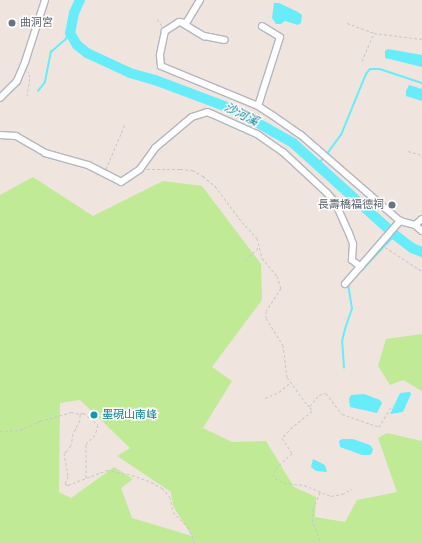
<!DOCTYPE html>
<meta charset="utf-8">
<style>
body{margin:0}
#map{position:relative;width:422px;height:543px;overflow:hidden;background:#efe5de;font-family:Rubik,"Noto Sans TC",sans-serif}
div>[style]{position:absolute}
.green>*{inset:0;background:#c1ea96}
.water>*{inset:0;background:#68ecfa}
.stream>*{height:1.5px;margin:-0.75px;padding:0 0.75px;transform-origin:0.75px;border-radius:0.75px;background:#68ecfa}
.river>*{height:10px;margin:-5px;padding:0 5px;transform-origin:5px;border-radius:5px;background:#68ecfa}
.path>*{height:1px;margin-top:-0.5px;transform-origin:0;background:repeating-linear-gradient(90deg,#c8c8c8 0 3px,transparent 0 5px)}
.roads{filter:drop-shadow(1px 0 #b2b7c1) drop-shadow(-1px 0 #b2b7c1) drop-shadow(0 1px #b2b7c1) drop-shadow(0 -1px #b2b7c1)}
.minor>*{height:6px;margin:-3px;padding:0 3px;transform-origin:3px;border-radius:3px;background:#fff}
.dots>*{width:11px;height:11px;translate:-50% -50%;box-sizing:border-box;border:2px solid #fff;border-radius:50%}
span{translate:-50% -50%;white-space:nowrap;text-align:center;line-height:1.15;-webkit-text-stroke:3px #fff;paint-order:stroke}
.worship-label{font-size:11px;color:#5b616d}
.left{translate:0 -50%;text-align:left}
.right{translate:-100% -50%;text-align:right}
.culture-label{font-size:11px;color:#0d838f}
.water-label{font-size:12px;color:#037b95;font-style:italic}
</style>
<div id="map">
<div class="green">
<div style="clip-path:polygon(evenodd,33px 177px,93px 216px,163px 181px,202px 186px,261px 264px,262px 300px,212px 367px,232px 381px,203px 428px,232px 442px,266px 441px,294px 487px,316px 497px,315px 517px,345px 522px,357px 500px,397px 492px,378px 438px,387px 433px,422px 441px,422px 543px,0 543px,0 195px,33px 177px,80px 400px,130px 448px,117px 456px,171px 492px,173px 506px,192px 536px,132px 518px,121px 488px,133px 479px,114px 467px,71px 498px,59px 492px,60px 403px,80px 400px)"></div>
<div style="clip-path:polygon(422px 334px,422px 391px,403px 380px,390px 385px,378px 366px,386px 339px)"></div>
</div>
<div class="water">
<div style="clip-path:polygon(274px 3px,279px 3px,298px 12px,302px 15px,301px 23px,298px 25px,285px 21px,281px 24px,276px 24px,272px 18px)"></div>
<div style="clip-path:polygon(388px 49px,422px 55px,422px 67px,385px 58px,385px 51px)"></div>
<div style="clip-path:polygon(409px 85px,422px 89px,422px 101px,406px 96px,406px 91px)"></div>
<div style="clip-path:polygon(410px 392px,411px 394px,403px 412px,390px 414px,400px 393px)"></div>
<div style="clip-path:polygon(364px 394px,380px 400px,382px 403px,377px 413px,350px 407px,349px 399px,351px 395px)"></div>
<div style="clip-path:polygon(342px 439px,353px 439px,370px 445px,373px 449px,372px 453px,370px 455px,362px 455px,340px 447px,339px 441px)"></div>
<div style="clip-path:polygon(313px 459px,325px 465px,327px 472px,316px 471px,311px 467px)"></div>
</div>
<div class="stream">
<div style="left:38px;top:91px;width:11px;rotate:-52deg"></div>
<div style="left:45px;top:82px;width:31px;rotate:-79deg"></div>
<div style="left:51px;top:52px;width:18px;rotate:-41deg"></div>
<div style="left:65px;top:40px;width:9px;rotate:-54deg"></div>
<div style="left:327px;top:154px;width:24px;rotate:-54deg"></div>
<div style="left:341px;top:135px;width:66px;rotate:-67.7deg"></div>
<div style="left:366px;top:74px;width:6px;rotate:-51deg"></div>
<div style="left:370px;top:69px;width:10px"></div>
<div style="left:380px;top:69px;width:44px;rotate:18.4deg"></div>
<div style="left:318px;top:165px;width:10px;rotate:-53deg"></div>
<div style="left:344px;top:368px;width:26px;rotate:-94deg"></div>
<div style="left:342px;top:342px;width:13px;rotate:-77deg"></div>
<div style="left:345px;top:329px;width:21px;rotate:-71deg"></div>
<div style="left:352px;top:309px;width:24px;rotate:-99deg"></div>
<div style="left:348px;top:285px;width:69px;rotate:-46.8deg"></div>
</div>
<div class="river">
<div style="left:80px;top:0;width:14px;rotate:115deg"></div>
<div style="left:74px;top:13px;width:20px;rotate:101deg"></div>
<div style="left:70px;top:33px;width:14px;rotate:60deg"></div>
<div style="left:77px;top:45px;width:13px;rotate:39deg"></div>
<div style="left:87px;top:53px;width:47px;rotate:24.9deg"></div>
<div style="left:130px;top:73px;width:26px;rotate:16deg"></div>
<div style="left:155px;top:80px;width:85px;rotate:20.6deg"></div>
<div style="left:235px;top:110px;width:67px;rotate:29.6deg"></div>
<div style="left:293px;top:143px;width:137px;rotate:42deg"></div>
<div style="left:395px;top:235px;width:21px;rotate:37deg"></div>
<div style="left:412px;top:248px;width:11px;rotate:22deg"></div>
</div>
<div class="path">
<div style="left:157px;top:19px;width:9px;rotate:54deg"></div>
<div style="left:347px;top:23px;width:29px;rotate:20deg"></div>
<div style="left:374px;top:33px;width:48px;rotate:7.1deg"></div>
<div style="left:362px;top:61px;width:30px;rotate:-67deg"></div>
<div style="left:27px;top:96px;width:19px;rotate:-81deg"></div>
<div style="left:30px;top:77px;width:6px;rotate:-108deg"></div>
<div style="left:408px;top:151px;width:15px;rotate:16deg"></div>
<div style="left:106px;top:169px;width:49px;rotate:-67.1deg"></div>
<div style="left:147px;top:169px;width:33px"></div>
<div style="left:180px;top:169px;width:12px;rotate:5deg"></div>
<div style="left:192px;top:170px;width:13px;rotate:29deg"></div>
<div style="left:203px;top:176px;width:16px;rotate:40deg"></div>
<div style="left:215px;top:186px;width:45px;rotate:53.1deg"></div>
<div style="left:242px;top:222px;width:22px;rotate:47deg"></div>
<div style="left:257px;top:238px;width:21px;rotate:76deg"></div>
<div style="left:262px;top:258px;width:23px;rotate:50deg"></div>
<div style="left:277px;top:276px;width:13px;rotate:72deg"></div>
<div style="left:281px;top:288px;width:27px;rotate:123deg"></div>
<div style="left:266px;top:311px;width:7px;rotate:90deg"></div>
<div style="left:266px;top:318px;width:32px;rotate:58deg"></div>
<div style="left:283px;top:345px;width:32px;rotate:83deg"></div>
<div style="left:287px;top:377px;width:34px;rotate:54deg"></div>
<div style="left:307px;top:405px;width:3px;rotate:18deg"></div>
<div style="left:310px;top:406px;width:14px;rotate:-51deg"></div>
<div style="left:319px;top:395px;width:7px;rotate:-16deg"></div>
<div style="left:326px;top:393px;width:26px;rotate:53deg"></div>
<div style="left:342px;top:414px;width:39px;rotate:19deg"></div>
<div style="left:379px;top:427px;width:26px;rotate:-59deg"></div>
<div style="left:385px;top:247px;width:44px;rotate:33deg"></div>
<div style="left:245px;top:260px;width:19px;rotate:-43deg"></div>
<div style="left:265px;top:398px;width:15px;rotate:-23deg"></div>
<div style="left:279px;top:392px;width:14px;rotate:-39deg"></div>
<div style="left:310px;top:407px;width:4px;rotate:63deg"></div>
<div style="left:312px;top:411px;width:26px;rotate:141deg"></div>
<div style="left:292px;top:427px;width:15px;rotate:132deg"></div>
<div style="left:282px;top:438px;width:18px;rotate:56deg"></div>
<div style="left:292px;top:453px;width:25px;rotate:137deg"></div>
<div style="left:274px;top:470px;width:4px;rotate:104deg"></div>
<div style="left:273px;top:474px;width:4px;rotate:63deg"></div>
<div style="left:275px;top:478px;width:10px;rotate:29deg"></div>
<div style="left:284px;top:483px;width:20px;rotate:6deg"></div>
<div style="left:304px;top:485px;width:29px;rotate:22deg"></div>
<div style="left:331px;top:496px;width:11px;rotate:-10deg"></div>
<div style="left:342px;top:494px;width:11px;rotate:-27deg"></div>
<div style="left:80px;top:414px;width:6px;rotate:90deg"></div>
<div style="left:80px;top:420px;width:16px;rotate:117deg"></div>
<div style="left:73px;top:434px;width:11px;rotate:100deg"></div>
<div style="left:71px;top:445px;width:7px;rotate:124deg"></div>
<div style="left:67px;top:451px;width:4px;rotate:146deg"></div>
<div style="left:64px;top:453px;width:23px;rotate:80deg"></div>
<div style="left:68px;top:476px;width:9px;rotate:111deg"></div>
<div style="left:65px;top:484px;width:3px;rotate:18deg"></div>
<div style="left:68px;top:485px;width:42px;rotate:-21deg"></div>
<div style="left:107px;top:470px;width:25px;rotate:11deg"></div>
<div style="left:132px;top:475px;width:20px;rotate:20deg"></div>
<div style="left:151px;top:482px;width:13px;rotate:29deg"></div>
<div style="left:162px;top:488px;width:12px;rotate:48deg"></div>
<div style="left:170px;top:497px;width:15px;rotate:79deg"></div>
<div style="left:173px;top:512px;width:21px;rotate:45deg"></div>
<div style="left:188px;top:527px;width:17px;rotate:66deg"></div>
<div style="left:0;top:431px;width:20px;rotate:-3deg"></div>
<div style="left:20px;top:430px;width:22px;rotate:-24deg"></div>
<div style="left:40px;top:421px;width:32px;rotate:-16deg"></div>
<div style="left:71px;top:412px;width:9px;rotate:13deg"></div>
<div style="left:80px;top:414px;width:3px;rotate:-18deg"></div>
<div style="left:83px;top:413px;width:8px;rotate:30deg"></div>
<div style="left:90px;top:417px;width:11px;rotate:45deg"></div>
<div style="left:98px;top:425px;width:10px;rotate:107deg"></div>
<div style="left:95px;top:435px;width:13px;rotate:135deg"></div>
<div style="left:86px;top:444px;width:34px;rotate:90deg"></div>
<div style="left:320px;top:492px;width:18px;rotate:112deg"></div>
<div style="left:313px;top:509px;width:10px;rotate:96deg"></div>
<div style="left:312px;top:519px;width:26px;rotate:69deg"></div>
</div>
<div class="roads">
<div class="minor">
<div style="left:200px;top:0;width:27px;rotate:121deg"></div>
<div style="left:186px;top:23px;width:7px;rotate:-172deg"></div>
<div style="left:179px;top:22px;width:17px;rotate:147deg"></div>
<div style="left:165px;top:31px;width:25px;rotate:102deg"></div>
<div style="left:160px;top:55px;width:11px;rotate:85deg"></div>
<div style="left:161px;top:66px;width:105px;rotate:22.4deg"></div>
<div style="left:258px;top:106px;width:17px;rotate:33deg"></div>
<div style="left:272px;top:115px;width:35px;rotate:35deg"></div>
<div style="left:301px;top:135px;width:131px;rotate:41deg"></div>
<div style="left:400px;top:221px;width:16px;rotate:15deg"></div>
<div style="left:415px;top:225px;width:9px;rotate:41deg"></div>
<div style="left:182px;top:23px;width:26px;rotate:31deg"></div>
<div style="left:204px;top:36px;width:21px;rotate:11deg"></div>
<div style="left:0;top:98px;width:24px;rotate:-45deg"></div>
<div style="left:17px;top:81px;width:21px;rotate:-67deg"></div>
<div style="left:25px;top:62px;width:65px;rotate:-72.1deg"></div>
<div style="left:258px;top:106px;width:72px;rotate:-72.3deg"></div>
<div style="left:280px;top:37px;width:21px;rotate:-149deg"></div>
<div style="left:0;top:135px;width:16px;rotate:4deg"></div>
<div style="left:16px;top:136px;width:34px;rotate:30deg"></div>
<div style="left:45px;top:153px;width:45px;rotate:15.6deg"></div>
<div style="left:88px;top:165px;width:37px;rotate:27deg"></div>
<div style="left:121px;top:182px;width:23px;rotate:-34deg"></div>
<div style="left:140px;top:169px;width:26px;rotate:-54deg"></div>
<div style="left:155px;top:148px;width:48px;rotate:-40deg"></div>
<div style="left:192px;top:117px;width:16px;rotate:-18deg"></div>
<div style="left:207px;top:112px;width:5px;rotate:22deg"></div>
<div style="left:212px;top:114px;width:49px;rotate:24deg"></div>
<div style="left:257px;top:134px;width:32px;rotate:35deg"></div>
<div style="left:283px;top:152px;width:60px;rotate:43deg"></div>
<div style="left:327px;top:193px;width:12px;rotate:48deg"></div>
<div style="left:335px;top:202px;width:34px;rotate:66deg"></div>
<div style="left:349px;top:233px;width:12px;rotate:70deg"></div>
<div style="left:353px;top:244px;width:16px;rotate:94deg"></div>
<div style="left:352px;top:260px;width:11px;rotate:38deg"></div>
<div style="left:415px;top:225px;width:9px;rotate:-41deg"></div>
<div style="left:345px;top:284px;width:84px;rotate:-48.9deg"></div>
</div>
</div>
<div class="dots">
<div style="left:12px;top:23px;background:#6b7280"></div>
<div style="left:392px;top:205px;background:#6b7280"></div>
<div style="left:94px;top:415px;background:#0f9aa8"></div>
</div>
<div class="worship-label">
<span class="left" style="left:20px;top:23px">曲洞宮</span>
<span class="right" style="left:384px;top:205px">長壽橋福德祠</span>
</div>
<div class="culture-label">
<span class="left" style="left:102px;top:415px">墨硯山南峰</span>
</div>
<div class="water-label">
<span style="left:241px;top:115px;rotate:27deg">沙河溪</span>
</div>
</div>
